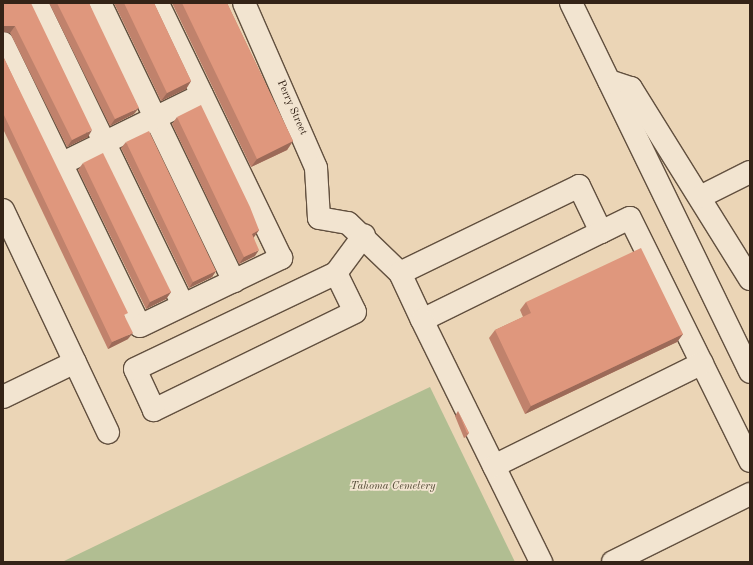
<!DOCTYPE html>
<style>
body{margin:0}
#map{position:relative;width:753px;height:565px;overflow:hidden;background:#ebd5b6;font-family:"Old Standard TT",serif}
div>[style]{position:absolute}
.green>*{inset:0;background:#b1be92}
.roads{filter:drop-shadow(1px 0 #62503f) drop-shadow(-1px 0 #62503f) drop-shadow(0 1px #62503f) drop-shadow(0 -1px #62503f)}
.minor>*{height:22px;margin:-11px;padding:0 11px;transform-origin:11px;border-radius:11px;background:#f2e4d0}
.wall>*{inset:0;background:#c0826c}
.shaded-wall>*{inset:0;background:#9c6a58}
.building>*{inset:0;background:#df977d}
span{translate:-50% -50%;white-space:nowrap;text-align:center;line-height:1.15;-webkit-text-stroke:3.5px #f2e4d0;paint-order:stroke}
.street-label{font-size:11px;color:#342317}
.park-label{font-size:11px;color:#534a36;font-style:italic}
.frame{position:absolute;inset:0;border:4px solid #342317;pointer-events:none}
</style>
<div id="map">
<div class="green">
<div style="clip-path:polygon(430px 387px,515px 562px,62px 562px,172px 509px)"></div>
</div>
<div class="roads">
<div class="minor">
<div style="left:37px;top:3px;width:335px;rotate:64.2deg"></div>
<div style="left:100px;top:3px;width:309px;rotate:64.3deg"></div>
<div style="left:244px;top:3px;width:180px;rotate:66.4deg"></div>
<div style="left:316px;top:168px;width:50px;rotate:86.6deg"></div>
<div style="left:319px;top:218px;width:29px;rotate:10deg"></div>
<div style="left:348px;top:223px;width:72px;rotate:43.9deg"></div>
<div style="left:400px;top:273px;width:199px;rotate:-25.9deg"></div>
<div style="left:579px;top:186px;width:51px;rotate:64.4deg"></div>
<div style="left:601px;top:232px;width:199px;rotate:153.8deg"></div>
<div style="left:422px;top:320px;width:52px;rotate:-115.1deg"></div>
<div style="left:571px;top:3px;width:410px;rotate:64.1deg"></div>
<div style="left:3px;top:43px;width:314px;rotate:64.2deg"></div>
<div style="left:140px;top:326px;width:157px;rotate:-25.7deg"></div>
<div style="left:281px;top:258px;width:283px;rotate:-115.8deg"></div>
<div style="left:609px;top:81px;width:23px;rotate:18deg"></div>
<div style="left:631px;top:88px;width:225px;rotate:58.1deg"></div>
<div style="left:61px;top:164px;width:157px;rotate:-26.1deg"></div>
<div style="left:700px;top:197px;width:56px;rotate:-26.6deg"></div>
<div style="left:3px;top:210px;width:246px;rotate:64.7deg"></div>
<div style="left:601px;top:232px;width:32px;rotate:-26deg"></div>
<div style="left:630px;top:218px;width:271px;rotate:63.7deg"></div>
<div style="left:336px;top:273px;width:43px;rotate:64deg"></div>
<div style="left:355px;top:312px;width:224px;rotate:154deg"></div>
<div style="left:154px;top:410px;width:45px;rotate:-114.9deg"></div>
<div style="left:135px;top:369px;width:223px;rotate:-25.5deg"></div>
<div style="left:336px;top:273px;width:47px;rotate:-53.6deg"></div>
<div style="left:422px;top:320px;width:270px;rotate:63.8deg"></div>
<div style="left:3px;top:397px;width:80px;rotate:-25.9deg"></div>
<div style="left:494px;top:466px;width:232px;rotate:-26.3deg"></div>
<div style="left:613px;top:562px;width:153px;rotate:-26.4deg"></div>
</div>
</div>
<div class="wall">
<div style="clip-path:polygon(3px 3px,88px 137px,67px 147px,10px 33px)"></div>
<div style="clip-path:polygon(49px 3px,89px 3px,134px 114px,110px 126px)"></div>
<div style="clip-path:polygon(114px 3px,154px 3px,191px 81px,186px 89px,161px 101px)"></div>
<div style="clip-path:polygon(172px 3px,227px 3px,293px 141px,287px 150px,251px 167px)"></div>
<div style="clip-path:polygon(3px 56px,125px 317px,128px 339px,108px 349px,3px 129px)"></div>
<div style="clip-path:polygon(177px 117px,259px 230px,254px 237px,255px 256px,239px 264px,172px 124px)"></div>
<div style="clip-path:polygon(126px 142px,216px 271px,212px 277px,189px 288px,121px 148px)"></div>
<div style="clip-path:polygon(83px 163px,171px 292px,166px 299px,146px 309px,78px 170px)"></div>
<div style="clip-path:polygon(526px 302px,683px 334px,677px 342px,525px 414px,489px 338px,495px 330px,523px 317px,520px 310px)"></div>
<div style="clip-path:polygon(458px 411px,469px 433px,466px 437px,464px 438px,455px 416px)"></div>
</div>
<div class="shaded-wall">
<div style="clip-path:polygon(3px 26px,15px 26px,10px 33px,3px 32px)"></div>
<div style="clip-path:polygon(191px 81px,186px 89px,161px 101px,167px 93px)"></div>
<div style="clip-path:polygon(139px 108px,134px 114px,110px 126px,115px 119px)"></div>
<div style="clip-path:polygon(92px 130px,88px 137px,67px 147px,72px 140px)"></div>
<div style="clip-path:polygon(293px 141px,287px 150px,251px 167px,257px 159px)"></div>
<div style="clip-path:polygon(259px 230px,254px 237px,247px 240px,252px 234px)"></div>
<div style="clip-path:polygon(259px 250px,255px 256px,239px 264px,244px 257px)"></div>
<div style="clip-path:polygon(216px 271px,212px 277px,189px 288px,193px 282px)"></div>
<div style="clip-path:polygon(171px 292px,166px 299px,146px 309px,150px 302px)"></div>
<div style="clip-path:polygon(133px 333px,128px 339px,108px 349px,112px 342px)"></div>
<div style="clip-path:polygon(683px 334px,677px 342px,525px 414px,531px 406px)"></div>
</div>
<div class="building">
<div style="clip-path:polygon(3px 3px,31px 3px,92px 130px,72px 140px,15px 26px,3px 26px)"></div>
<div style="clip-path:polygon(57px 3px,89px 3px,139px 108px,115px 119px)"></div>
<div style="clip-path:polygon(124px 3px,154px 3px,191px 81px,167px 93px)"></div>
<div style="clip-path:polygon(182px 3px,227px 3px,293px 141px,257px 159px)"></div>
<div style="clip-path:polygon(3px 56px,128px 313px,124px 315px,133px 333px,112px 342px,3px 113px)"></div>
<div style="clip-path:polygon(201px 105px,250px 207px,259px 230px,252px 234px,259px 250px,244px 257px,177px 117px)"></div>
<div style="clip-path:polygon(149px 131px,216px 271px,193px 282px,126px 142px)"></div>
<div style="clip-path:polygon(103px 153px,171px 292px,150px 302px,83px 163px)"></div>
<div style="clip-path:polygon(641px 248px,683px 334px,531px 406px,495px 330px,531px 313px,526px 302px)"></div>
<div style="clip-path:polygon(458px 411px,469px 433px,467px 433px)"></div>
</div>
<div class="street-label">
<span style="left:291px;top:108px;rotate:66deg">Perry Street</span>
</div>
<div class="park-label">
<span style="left:393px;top:487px">Tahoma Cemetery</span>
</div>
<div class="frame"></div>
</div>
